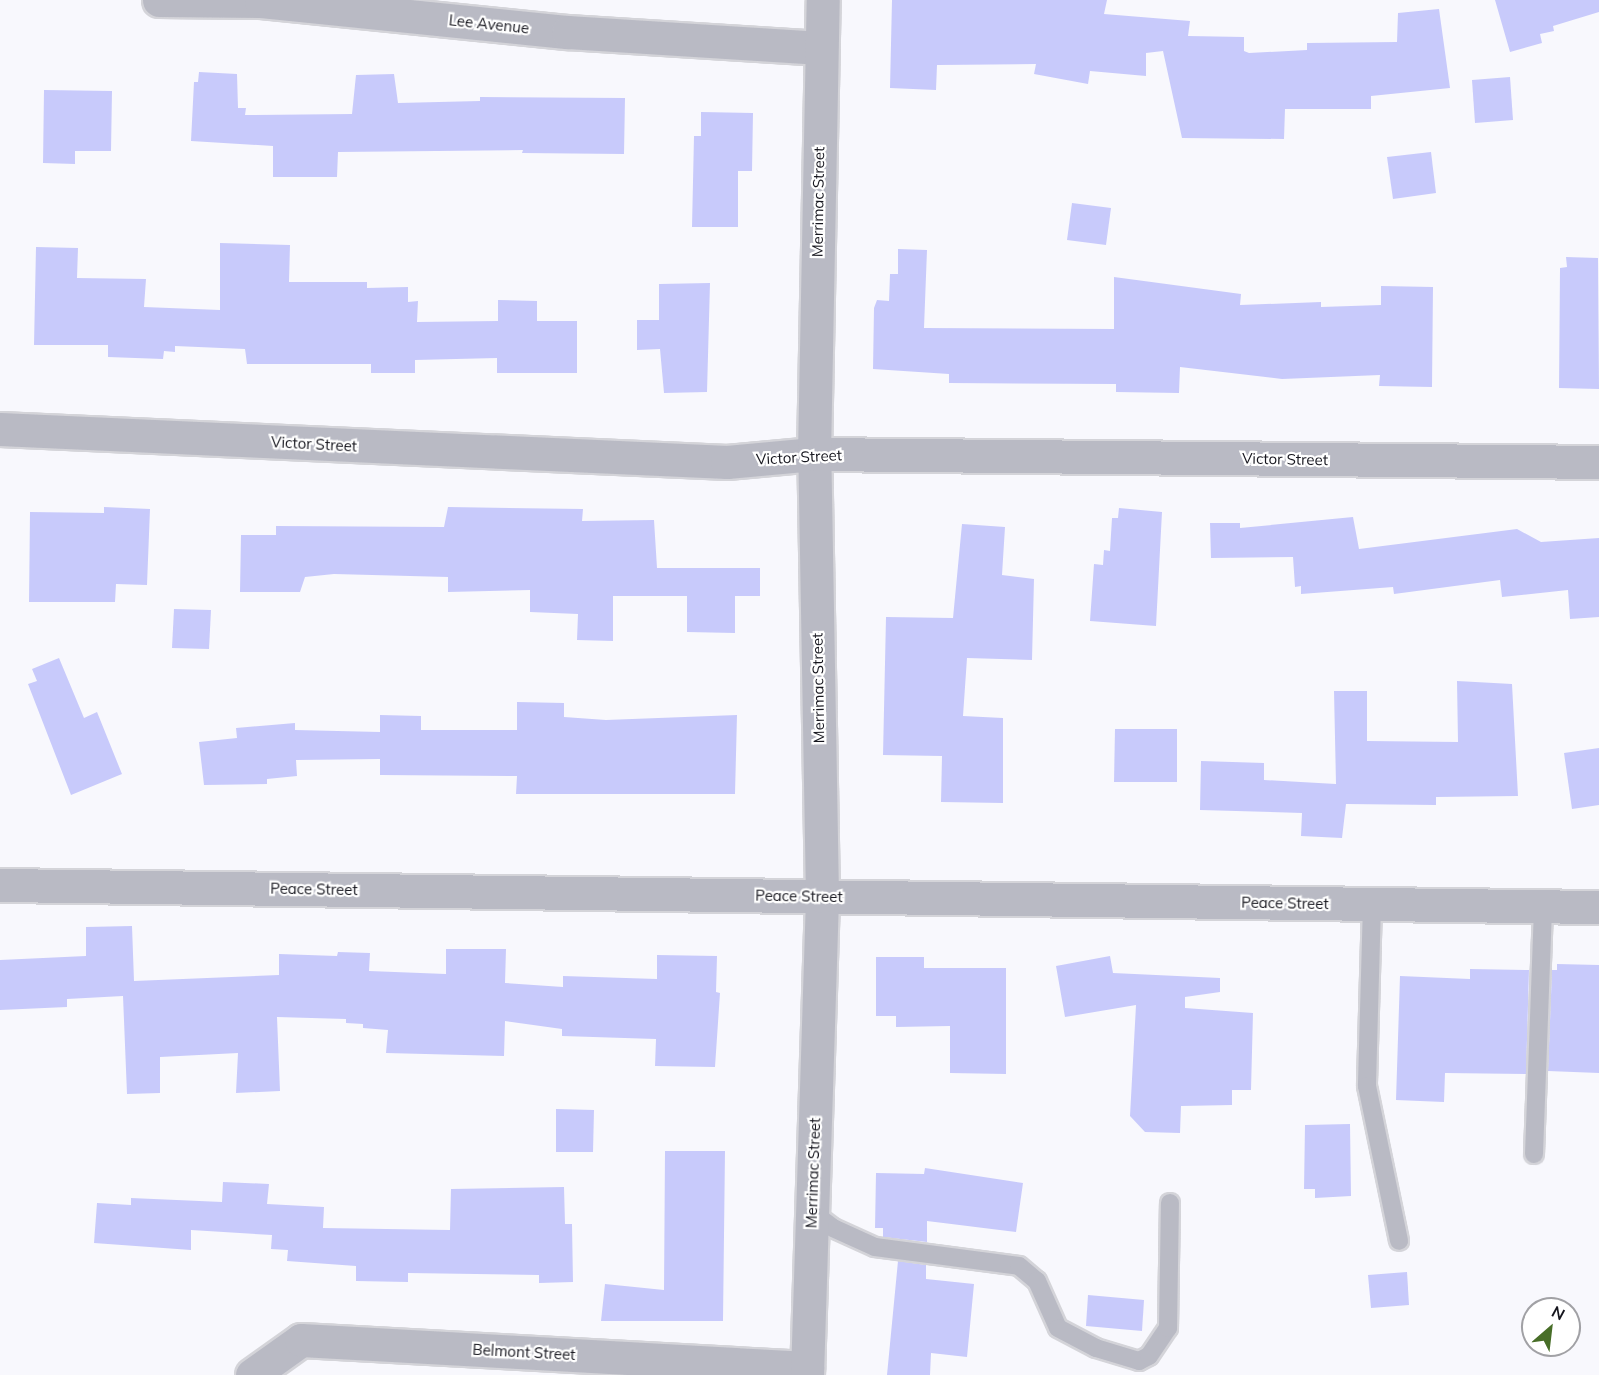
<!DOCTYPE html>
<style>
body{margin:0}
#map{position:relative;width:1599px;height:1375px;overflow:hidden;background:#f8f8fd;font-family:Mulish,sans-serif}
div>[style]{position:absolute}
.building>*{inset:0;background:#c8cafb}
.roads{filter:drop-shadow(2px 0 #d4d4d9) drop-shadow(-2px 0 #d4d4d9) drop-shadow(0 2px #d4d4d9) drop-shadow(0 -2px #d4d4d9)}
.service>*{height:18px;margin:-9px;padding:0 9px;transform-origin:9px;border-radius:9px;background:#b9bac4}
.minor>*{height:33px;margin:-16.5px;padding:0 16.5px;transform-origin:16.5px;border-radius:16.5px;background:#b9bac4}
span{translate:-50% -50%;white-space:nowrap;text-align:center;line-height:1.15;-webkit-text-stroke:4.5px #fff;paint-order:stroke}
.street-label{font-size:15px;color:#15151d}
.north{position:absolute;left:1521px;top:1297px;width:60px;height:60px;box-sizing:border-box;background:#fff;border:2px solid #a1a1a5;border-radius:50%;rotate:28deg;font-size:16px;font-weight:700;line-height:24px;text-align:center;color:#15151d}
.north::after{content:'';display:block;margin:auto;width:21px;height:27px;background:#486e28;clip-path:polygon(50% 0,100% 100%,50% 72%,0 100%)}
</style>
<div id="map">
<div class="building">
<div style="clip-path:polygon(892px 0,1107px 0,1104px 14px,1190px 21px,1188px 36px,1244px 37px,1244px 51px,1249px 53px,1307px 50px,1307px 43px,1397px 42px,1398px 13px,1439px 9px,1450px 88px,1371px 96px,1371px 109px,1285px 109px,1284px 139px,1182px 138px,1163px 51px,1146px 53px,1146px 76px,1090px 71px,1088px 84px,1034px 74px,1036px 64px,937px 65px,936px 90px,890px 88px)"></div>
<div style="clip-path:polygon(1495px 0,1599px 0,1599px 12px,1553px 26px,1554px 31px,1540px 34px,1542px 43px,1510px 52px)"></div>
<div style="clip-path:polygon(199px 72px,237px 74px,238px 108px,246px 108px,245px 115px,352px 114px,356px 75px,394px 74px,398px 103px,480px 101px,480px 97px,625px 98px,624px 154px,522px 153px,523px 150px,338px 152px,337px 177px,273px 177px,273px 146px,191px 141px,194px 82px,198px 82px)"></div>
<div style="clip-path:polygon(1510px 77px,1513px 120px,1475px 123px,1472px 80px)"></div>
<div style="clip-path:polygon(44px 90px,112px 91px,111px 151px,75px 151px,75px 164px,43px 163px)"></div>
<div style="clip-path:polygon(701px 112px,753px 113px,752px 171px,738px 171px,738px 227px,692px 227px,694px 136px,701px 136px)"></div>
<div style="clip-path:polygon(1431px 152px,1436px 193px,1393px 199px,1387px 157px)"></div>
<div style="clip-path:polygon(1072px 203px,1111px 208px,1106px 245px,1067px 240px)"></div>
<div style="clip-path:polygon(220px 243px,290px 245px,289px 282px,367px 282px,367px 288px,408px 287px,408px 302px,418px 301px,417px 322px,498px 321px,498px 300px,537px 301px,537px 321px,577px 321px,577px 373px,497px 373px,497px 358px,415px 360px,415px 373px,371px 373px,371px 364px,247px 364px,245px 349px,175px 346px,175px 352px,164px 351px,163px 359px,108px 357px,108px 345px,34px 345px,36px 247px,78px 248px,77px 278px,146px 279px,144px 307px,220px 310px)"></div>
<div style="clip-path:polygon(898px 249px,927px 250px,924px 328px,1114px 329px,1114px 277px,1241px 294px,1240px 305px,1321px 302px,1321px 307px,1381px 305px,1381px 286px,1433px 287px,1432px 387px,1379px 386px,1380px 375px,1282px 379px,1180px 367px,1179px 393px,1116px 392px,1116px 384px,949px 383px,949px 374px,873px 369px,874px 308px,877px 300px,889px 301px,890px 274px,898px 274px)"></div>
<div style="clip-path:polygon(1566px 257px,1598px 258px,1599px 389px,1559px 388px,1560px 268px,1567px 267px)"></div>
<div style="clip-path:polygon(710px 283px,707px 392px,664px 393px,660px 349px,637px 350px,637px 320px,659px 320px,659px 284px)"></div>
<div style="clip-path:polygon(104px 507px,150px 509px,147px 585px,116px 584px,115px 602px,29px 602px,30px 512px,104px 513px)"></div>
<div style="clip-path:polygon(448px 507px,583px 509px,582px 521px,654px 520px,657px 568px,760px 568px,760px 596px,735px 596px,735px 633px,687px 632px,687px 596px,613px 596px,613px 641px,577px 640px,578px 614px,530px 612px,530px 590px,448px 592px,448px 577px,334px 574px,305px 577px,300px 592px,240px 592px,241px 535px,276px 535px,276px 526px,444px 527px)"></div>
<div style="clip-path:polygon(1119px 508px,1162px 512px,1156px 626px,1090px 621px,1094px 564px,1103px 565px,1104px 550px,1110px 551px,1112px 518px,1118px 518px)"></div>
<div style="clip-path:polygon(1353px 517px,1359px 549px,1517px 529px,1541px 542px,1599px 538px,1599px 617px,1570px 619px,1568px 590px,1502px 597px,1500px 580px,1394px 594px,1393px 587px,1301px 594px,1301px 586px,1295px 587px,1293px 557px,1211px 558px,1210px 523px,1240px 523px,1240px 528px)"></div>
<div style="clip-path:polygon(962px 524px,1005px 527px,1002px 575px,1034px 579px,1032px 660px,967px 658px,963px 716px,1003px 718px,1003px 803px,941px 802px,942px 756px,883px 755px,886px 617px,953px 618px)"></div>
<div style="clip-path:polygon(174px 609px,211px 610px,209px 649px,172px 648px)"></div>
<div style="clip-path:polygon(59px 658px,84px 718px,97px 712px,122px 774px,71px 795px,28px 684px,37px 681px,32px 669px)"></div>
<div style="clip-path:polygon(1457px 681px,1512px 684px,1518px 796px,1436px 797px,1436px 805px,1346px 804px,1342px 838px,1301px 836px,1302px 813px,1200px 810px,1201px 761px,1264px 763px,1264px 780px,1336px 784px,1334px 691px,1367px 691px,1367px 741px,1458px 742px)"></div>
<div style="clip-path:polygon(517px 702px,564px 703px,564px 717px,606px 720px,737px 715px,735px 794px,516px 794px,517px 776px,380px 775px,380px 759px,296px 760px,297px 776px,267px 779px,267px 784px,204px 785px,199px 742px,237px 738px,236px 728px,295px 723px,295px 730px,380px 732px,380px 715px,421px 716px,421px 730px,517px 730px)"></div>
<div style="clip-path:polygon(1115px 729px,1177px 729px,1177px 782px,1114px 782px)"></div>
<div style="clip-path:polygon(1599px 748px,1599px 805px,1572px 809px,1564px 753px)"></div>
<div style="clip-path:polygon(132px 926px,134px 981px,279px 975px,279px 954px,337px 956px,338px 952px,370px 953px,369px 971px,446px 974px,446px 949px,506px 949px,505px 983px,563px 987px,563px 976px,657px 979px,657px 955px,717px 956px,716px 992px,720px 993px,715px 1067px,655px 1066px,656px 1039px,562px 1036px,562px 1029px,505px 1021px,504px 1056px,386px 1053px,388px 1030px,363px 1028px,363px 1024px,346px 1023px,346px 1019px,277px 1017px,280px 1091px,236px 1093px,238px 1053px,160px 1057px,160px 1093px,127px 1094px,123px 996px,67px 999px,67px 1007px,0 1010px,0 960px,86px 956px,86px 927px)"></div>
<div style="clip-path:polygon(1110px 956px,1113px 973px,1220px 978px,1220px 992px,1185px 997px,1185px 1008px,1253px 1013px,1251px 1090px,1232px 1090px,1232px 1105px,1181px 1106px,1180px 1133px,1145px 1132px,1130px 1116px,1136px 1005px,1065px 1017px,1056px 966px)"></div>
<div style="clip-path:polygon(876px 957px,924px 957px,924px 968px,1006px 968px,1006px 1074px,950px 1073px,950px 1026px,896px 1027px,896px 1016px,876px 1016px)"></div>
<div style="clip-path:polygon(1557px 964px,1599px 965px,1599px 1073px,1548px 1071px,1552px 970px,1557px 970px)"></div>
<div style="clip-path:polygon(1470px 969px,1529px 970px,1526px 1074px,1445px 1073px,1444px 1102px,1396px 1100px,1400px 976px,1470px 979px)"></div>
<div style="clip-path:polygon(556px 1109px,594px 1110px,593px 1152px,556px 1152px)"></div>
<div style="clip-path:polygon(1350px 1124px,1351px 1196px,1315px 1198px,1315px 1189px,1304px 1189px,1305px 1125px)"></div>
<div style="clip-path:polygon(665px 1151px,725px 1151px,723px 1321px,601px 1321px,605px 1284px,664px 1290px)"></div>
<div style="clip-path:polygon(925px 1168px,1023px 1183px,1016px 1232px,927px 1221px,927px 1242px,883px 1237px,883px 1228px,875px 1228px,876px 1173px,924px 1174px)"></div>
<div style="clip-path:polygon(223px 1182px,269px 1184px,267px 1204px,324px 1207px,323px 1228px,450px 1230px,451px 1189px,564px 1187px,565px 1224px,572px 1224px,573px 1282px,539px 1283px,539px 1275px,408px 1273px,408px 1282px,356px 1281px,356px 1266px,287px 1261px,288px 1250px,271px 1249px,272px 1235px,191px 1230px,191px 1250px,94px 1243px,97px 1203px,131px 1205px,131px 1198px,222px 1202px)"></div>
<div style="clip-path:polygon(898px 1261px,926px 1265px,926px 1279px,974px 1284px,967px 1357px,931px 1353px,930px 1375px,887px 1375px)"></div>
<div style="clip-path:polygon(1407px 1272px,1409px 1305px,1371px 1308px,1368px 1275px)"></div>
<div style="clip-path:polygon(1088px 1295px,1144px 1300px,1142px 1331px,1086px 1326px)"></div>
</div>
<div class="roads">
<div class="service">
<div style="left:1372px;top:904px;width:182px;rotate:91.6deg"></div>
<div style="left:1367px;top:1086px;width:158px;rotate:78.3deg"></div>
<div style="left:1534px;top:1154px;width:247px;rotate:-87.9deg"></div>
<div style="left:812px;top:1212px;width:26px;rotate:37deg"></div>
<div style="left:833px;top:1228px;width:46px;rotate:24.3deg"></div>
<div style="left:875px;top:1247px;width:145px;rotate:7.5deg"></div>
<div style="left:1019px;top:1266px;width:23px;rotate:40deg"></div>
<div style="left:1037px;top:1281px;width:51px;rotate:65.9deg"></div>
<div style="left:1058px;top:1328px;width:43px;rotate:27.8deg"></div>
<div style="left:1096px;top:1348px;width:45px;rotate:16.8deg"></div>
<div style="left:1139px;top:1361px;width:11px;rotate:-27deg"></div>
<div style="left:1149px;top:1356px;width:34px;rotate:-56deg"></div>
<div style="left:1168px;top:1328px;width:125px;rotate:-89.1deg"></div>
</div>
<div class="minor">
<div style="left:159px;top:0;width:102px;rotate:0.6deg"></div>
<div style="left:261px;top:1px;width:309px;rotate:5.8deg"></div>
<div style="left:568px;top:32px;width:253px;rotate:3.6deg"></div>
<div style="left:0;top:429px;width:728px;rotate:2.6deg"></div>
<div style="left:727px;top:462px;width:87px;rotate:-5.3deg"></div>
<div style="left:814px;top:454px;width:785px;rotate:0.58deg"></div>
<div style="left:0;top:885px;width:1599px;rotate:0.79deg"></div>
<div style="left:252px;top:1375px;width:60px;rotate:-35.5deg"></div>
<div style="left:301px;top:1340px;width:507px;rotate:3.17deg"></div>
<div style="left:807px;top:1375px;width:479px;rotate:-88.2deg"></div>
<div style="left:822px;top:896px;width:442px;rotate:-91deg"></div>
<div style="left:814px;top:454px;width:454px;rotate:-88.9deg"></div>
</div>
</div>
<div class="street-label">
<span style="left:489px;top:24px;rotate:6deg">Lee Avenue</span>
<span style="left:818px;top:202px;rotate:-89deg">Merrimac Street</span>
<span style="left:314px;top:444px;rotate:3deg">Victor Street</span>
<span style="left:799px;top:457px;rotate:-3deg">Victor Street</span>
<span style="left:1285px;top:459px;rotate:1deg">Victor Street</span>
<span style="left:818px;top:688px;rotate:-91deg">Merrimac Street</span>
<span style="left:314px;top:889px;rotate:1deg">Peace Street</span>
<span style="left:799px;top:896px;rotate:1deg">Peace Street</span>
<span style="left:1285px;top:903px;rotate:1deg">Peace Street</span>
<span style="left:813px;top:1173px;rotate:-88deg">Merrimac Street</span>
<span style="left:524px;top:1352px;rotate:3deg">Belmont Street</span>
</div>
<div class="north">N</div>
</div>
